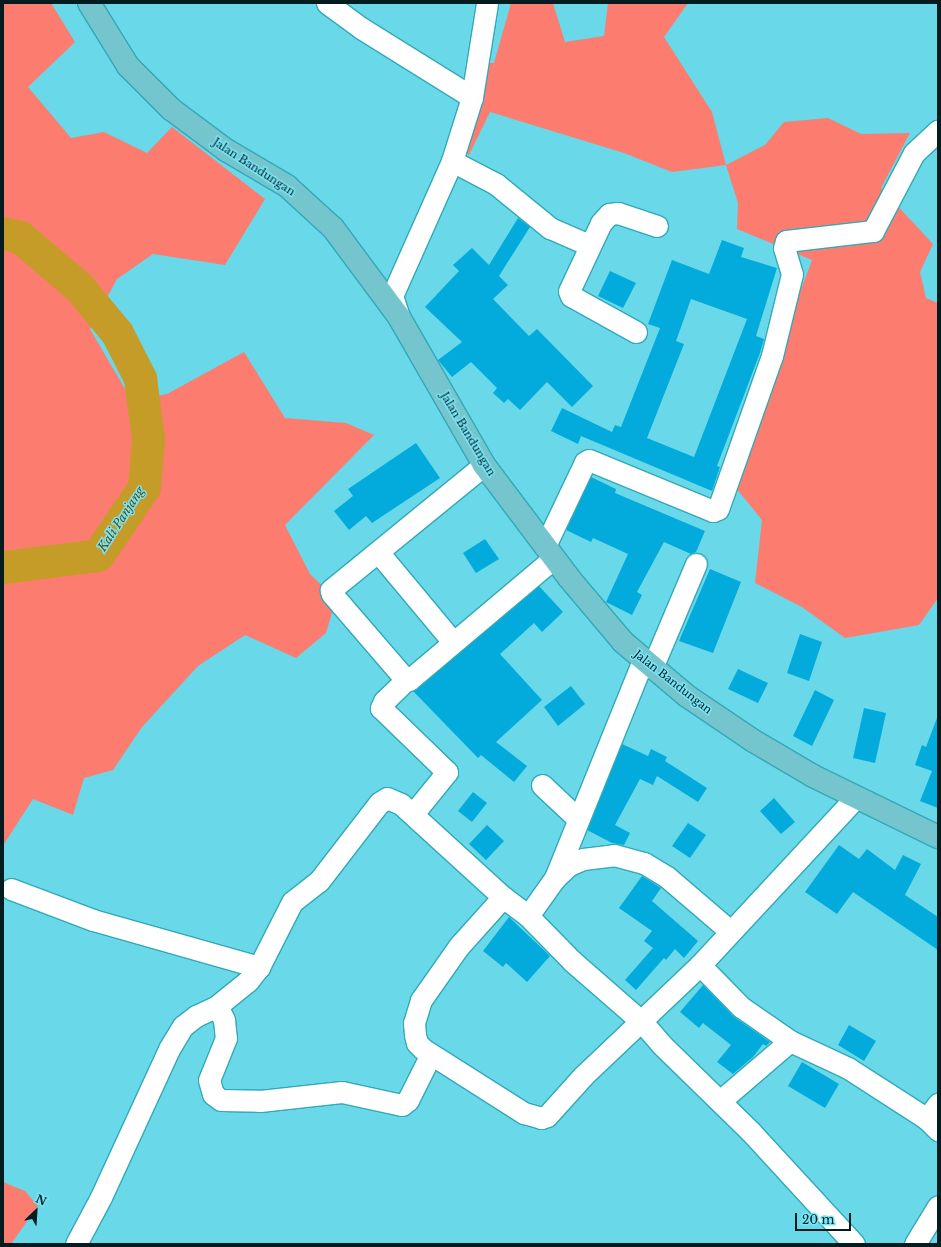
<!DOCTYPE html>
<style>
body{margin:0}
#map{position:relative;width:941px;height:1247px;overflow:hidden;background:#69d8e8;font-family:"Libre Baskerville",serif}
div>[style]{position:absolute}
.green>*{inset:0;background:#fc7c6f}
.river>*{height:33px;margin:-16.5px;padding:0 16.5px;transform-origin:16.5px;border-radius:16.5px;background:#c69c29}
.building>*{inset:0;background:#03abdc}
.roads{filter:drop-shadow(1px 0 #32a9b8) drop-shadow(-1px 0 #32a9b8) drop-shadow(0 1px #32a9b8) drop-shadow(0 -1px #32a9b8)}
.minor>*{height:21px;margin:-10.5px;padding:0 10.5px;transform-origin:10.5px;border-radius:10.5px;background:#fff}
.major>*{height:22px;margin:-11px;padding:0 11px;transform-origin:11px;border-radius:11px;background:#74c5ce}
span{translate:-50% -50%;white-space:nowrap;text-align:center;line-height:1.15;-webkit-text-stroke:3px #77e5f5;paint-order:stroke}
.street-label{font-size:11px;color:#041c1f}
.water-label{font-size:12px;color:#5e490c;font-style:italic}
.frame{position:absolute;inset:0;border:4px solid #041c1f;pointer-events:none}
.north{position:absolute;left:16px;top:1191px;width:40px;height:40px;-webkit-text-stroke:3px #77e5f5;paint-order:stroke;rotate:25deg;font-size:11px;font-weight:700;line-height:16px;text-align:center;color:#041c1f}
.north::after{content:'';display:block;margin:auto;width:14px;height:18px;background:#041c1f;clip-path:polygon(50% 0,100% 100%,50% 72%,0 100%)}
.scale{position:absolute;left:795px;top:1213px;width:56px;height:18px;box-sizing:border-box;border:2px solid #041c1f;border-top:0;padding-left:5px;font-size:12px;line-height:14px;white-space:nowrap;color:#041c1f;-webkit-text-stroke:3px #77e5f5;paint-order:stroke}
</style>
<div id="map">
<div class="green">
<div style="clip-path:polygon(3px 3px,51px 3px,75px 42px,28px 87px,71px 138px,104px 132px,147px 153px,172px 127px,265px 199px,225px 265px,153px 254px,117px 279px,90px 329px,132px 401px,167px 394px,244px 352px,285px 418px,346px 423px,374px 435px,285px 525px,310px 574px,336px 599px,326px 633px,296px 658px,245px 635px,198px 666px,142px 727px,113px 770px,84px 778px,73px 815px,33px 799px,4px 844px)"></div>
<div style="clip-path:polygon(511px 3px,553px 3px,565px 42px,604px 36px,608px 3px,688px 3px,664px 37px,712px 112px,726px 165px,765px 145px,784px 122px,828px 118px,861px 134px,910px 133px,881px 188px,933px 244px,920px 272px,926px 298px,938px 303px,938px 598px,919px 625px,845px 638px,802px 607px,755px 583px,762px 520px,736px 488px,773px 366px,812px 260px,737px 229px,738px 203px,726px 165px,672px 172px,624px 153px,490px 112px,469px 155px,448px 146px,469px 63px,494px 63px)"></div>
<div style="clip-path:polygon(3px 1182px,25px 1191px,38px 1206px,11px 1244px,3px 1244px)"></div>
</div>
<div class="river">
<div style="left:3px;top:233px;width:17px;rotate:13deg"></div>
<div style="left:20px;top:237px;width:76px;rotate:40.2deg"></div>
<div style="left:78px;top:286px;width:61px;rotate:50.3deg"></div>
<div style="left:117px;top:333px;width:51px;rotate:62.9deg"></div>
<div style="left:140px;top:378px;width:62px;rotate:82.5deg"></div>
<div style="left:148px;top:439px;width:48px;rotate:94.8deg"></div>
<div style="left:144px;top:487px;width:82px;rotate:124.1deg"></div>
<div style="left:98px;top:555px;width:96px;rotate:172.8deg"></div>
</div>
<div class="building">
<div style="clip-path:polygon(518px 218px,530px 227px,499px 276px,508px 285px,493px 299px,529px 336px,537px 329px,593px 386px,572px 407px,547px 382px,520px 410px,508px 399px,504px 403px,493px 393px,497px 388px,471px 362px,452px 377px,438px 360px,462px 342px,425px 307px,459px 271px,453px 265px,472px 248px,489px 265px)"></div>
<div style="clip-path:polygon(evenodd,722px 240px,744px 248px,741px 257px,777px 268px,756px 336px,764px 339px,760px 353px,717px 466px,720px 467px,712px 491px,581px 436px,578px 444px,551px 431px,562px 408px,612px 432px,615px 425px,621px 427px,660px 328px,648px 324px,672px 260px,709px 274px,722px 240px,691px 299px,747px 319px,694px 457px,647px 438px,684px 344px,676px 341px,691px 299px)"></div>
<div style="clip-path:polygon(610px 271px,636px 283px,623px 308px,598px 296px)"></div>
<div style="clip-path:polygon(416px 443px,440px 478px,372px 523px,366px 516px,349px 530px,334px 511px,353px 496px,348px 489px)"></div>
<div style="clip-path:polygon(591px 477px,616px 489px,615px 493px,705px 531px,696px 552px,691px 554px,664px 542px,637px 592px,642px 595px,632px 615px,606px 602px,628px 554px,593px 538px,591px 542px,566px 530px)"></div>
<div style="clip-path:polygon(485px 539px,499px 559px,476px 573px,463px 553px)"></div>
<div style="clip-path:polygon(710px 569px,741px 582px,713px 653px,679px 641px)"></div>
<div style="clip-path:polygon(539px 586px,563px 612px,542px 632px,534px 623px,500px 654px,542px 700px,496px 742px,527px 766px,514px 782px,481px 755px,478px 758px,413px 691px)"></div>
<div style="clip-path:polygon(800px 634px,822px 642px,809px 681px,787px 673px)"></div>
<div style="clip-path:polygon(738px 669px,768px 683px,758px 703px,728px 689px)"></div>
<div style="clip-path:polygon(571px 686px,585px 704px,558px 726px,544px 707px)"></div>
<div style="clip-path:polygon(815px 690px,834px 700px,812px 746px,793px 736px)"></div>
<div style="clip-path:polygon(864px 708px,886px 713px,875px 763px,853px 758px)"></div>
<div style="clip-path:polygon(937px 718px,938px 718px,938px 808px,920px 801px,932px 771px,915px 765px,922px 745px,926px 747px)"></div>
<div style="clip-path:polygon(622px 744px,648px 756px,651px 749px,667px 757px,665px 761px,707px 788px,698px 802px,657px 776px,653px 785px,640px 779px,615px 825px,630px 833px,624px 845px,612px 843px,587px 830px)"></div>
<div style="clip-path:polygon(473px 792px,487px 803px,472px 822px,458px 811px)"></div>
<div style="clip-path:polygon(774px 798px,795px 822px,781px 834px,760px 811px)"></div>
<div style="clip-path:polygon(688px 823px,706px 835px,690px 858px,672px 846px)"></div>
<div style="clip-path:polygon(487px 825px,504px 841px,486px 860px,469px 844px)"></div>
<div style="clip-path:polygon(839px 845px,859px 859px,867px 849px,895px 870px,903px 855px,921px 864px,905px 895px,938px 917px,938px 950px,853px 892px,837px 914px,805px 892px)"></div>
<div style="clip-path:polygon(642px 876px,661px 888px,652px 901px,698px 941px,684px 958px,675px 949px,666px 960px,664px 958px,636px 990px,625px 980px,653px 948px,644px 941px,652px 931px,619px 908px)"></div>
<div style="clip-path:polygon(509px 917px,550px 956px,527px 982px,506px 963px,503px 967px,483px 951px)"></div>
<div style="clip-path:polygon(703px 985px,734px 1017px,770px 1042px,766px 1046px,763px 1044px,753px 1057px,733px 1074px,717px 1062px,731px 1045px,703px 1023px,699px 1028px,680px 1012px)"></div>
<div style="clip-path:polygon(849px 1025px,876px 1041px,864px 1061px,838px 1045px)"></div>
<div style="clip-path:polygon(802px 1062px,839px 1084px,825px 1108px,788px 1086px)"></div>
</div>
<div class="roads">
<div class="minor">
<div style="left:327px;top:3px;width:42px;rotate:36.3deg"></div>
<div style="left:361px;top:28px;width:131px;rotate:31.9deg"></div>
<div style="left:452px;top:161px;width:50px;rotate:27.6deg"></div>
<div style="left:496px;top:184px;width:70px;rotate:39.2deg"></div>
<div style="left:550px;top:228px;width:43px;rotate:23.6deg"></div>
<div style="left:399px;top:317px;width:22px;rotate:-108deg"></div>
<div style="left:392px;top:296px;width:148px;rotate:-66deg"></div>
<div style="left:452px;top:161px;width:67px;rotate:-72.6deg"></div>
<div style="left:472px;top:97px;width:95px;rotate:-80.9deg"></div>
<div style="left:636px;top:332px;width:74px;rotate:-151deg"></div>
<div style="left:571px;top:296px;width:5px;rotate:-112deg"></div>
<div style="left:569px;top:291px;width:75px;rotate:-64.8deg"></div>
<div style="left:601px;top:223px;width:12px;rotate:-48deg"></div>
<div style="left:609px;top:214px;width:9px;rotate:-6deg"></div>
<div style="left:618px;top:213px;width:41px;rotate:18.4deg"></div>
<div style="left:484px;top:465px;width:198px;rotate:140.8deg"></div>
<div style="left:331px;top:590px;width:4px;rotate:76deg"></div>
<div style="left:332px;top:594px;width:113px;rotate:49.3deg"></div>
<div style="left:406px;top:680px;width:3px"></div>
<div style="left:409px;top:680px;width:189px;rotate:-40.1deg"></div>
<div style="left:545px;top:546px;width:93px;rotate:-64.5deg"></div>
<div style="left:585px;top:462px;width:4px;rotate:-27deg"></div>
<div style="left:589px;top:460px;width:134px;rotate:22.4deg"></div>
<div style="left:713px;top:511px;width:5px;rotate:-22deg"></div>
<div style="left:718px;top:509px;width:162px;rotate:-70.6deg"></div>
<div style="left:772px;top:356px;width:84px;rotate:-76.3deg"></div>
<div style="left:792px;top:274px;width:27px;rotate:-107deg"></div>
<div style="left:784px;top:248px;width:7px;rotate:-74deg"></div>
<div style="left:786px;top:241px;width:88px;rotate:-6.6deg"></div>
<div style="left:873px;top:231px;width:88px;rotate:-62.3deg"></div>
<div style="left:914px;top:153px;width:33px;rotate:-43deg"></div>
<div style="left:378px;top:552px;width:117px;rotate:50.2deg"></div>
<div style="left:652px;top:668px;width:113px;rotate:-67.1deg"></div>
<div style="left:406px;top:680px;width:30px;rotate:136deg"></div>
<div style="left:384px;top:701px;width:8px;rotate:113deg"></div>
<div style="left:381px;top:708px;width:92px;rotate:44.1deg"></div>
<div style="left:447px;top:772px;width:54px;rotate:129deg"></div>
<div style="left:542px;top:785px;width:48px;rotate:43.3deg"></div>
<div style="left:555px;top:878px;width:235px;rotate:-68deg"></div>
<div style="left:11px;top:889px;width:88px;rotate:20.7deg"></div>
<div style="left:93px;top:920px;width:173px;rotate:15.8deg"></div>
<div style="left:503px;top:897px;width:66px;rotate:131.9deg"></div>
<div style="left:459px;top:946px;width:66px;rotate:125.1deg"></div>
<div style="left:421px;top:1000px;width:24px;rotate:107deg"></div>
<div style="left:414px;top:1023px;width:12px;rotate:85deg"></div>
<div style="left:415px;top:1035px;width:8px;rotate:76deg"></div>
<div style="left:417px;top:1043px;width:8px;rotate:45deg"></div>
<div style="left:423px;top:1049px;width:120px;rotate:32.4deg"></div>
<div style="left:524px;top:1113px;width:18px;rotate:16deg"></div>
<div style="left:541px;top:1118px;width:6px;rotate:-18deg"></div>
<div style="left:547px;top:1116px;width:54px;rotate:-48deg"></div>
<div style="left:583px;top:1076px;width:161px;rotate:-43.5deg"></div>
<div style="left:700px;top:965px;width:228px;rotate:-47.1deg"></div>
<div style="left:528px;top:916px;width:47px;rotate:-54.6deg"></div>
<div style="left:555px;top:878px;width:19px;rotate:-43deg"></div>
<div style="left:569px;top:865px;width:15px;rotate:-23deg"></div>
<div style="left:583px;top:859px;width:31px;rotate:-7deg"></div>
<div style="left:614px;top:855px;width:31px;rotate:15deg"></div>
<div style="left:644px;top:863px;width:27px;rotate:31deg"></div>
<div style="left:667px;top:877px;width:83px;rotate:40.6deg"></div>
<div style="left:700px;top:965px;width:59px;rotate:45.7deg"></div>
<div style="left:741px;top:1007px;width:60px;rotate:34.8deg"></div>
<div style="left:790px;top:1041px;width:64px;rotate:25deg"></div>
<div style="left:848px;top:1068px;width:94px;rotate:32.8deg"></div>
<div style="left:927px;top:1119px;width:16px;rotate:45deg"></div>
<div style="left:217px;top:1006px;width:16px;rotate:63deg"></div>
<div style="left:224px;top:1020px;width:18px;rotate:84deg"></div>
<div style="left:226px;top:1038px;width:45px;rotate:112deg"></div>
<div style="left:209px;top:1080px;width:15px;rotate:74deg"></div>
<div style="left:213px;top:1094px;width:10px;rotate:37deg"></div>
<div style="left:221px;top:1100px;width:39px;rotate:1deg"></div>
<div style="left:260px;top:1101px;width:82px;rotate:-6.3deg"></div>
<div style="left:342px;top:1092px;width:61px;rotate:12.2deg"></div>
<div style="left:402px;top:1105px;width:8px;rotate:-40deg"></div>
<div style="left:408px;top:1100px;width:51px;rotate:-63.4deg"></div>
<div style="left:720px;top:1101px;width:92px;rotate:-40.6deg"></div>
<div style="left:927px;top:1119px;width:19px;rotate:-54deg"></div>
<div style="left:76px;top:1244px;width:53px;rotate:-62deg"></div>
<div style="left:101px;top:1197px;width:163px;rotate:-65.3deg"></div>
<div style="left:169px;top:1049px;width:27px;rotate:-59deg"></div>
<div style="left:183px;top:1026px;width:16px;rotate:-38deg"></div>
<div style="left:196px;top:1016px;width:23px;rotate:-25deg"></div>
<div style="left:217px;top:1006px;width:40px;rotate:-39deg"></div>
<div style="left:248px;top:981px;width:18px;rotate:-52deg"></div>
<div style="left:259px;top:967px;width:73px;rotate:-63.1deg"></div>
<div style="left:292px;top:902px;width:34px;rotate:-38deg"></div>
<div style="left:319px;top:881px;width:98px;rotate:-52.4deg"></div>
<div style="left:379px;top:803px;width:9px;rotate:-32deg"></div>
<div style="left:387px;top:798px;width:15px;rotate:23deg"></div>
<div style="left:401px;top:804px;width:138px;rotate:42.4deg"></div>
<div style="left:503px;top:897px;width:31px;rotate:37deg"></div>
<div style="left:528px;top:916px;width:63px;rotate:45.6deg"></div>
<div style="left:572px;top:961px;width:93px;rotate:41.1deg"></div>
<div style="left:642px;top:1022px;width:30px;rotate:49deg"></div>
<div style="left:662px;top:1045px;width:124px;rotate:44.3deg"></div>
<div style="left:751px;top:1132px;width:152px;rotate:47.4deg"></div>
<div style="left:915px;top:1244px;width:44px;rotate:-58.8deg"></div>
</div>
<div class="major">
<div style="left:89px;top:3px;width:74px;rotate:58.2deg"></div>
<div style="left:128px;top:66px;width:61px;rotate:45deg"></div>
<div style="left:171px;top:109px;width:69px;rotate:36.7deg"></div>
<div style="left:226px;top:150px;width:71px;rotate:30.5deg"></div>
<div style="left:287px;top:186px;width:62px;rotate:42.4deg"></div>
<div style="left:333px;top:228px;width:111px;rotate:53.4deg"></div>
<div style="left:399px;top:317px;width:171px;rotate:60.1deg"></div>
<div style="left:484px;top:465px;width:141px;rotate:53deg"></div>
<div style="left:569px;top:578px;width:84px;rotate:49.8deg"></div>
<div style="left:623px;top:642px;width:84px;rotate:40.2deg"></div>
<div style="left:687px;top:696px;width:78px;rotate:34.1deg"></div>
<div style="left:752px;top:740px;width:71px;rotate:30.5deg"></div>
<div style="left:813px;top:776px;width:139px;rotate:26deg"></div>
</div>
</div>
<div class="street-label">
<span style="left:254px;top:167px;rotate:33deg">Jalan Bandungan</span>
<span style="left:468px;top:434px;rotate:59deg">Jalan Bandungan</span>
<span style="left:673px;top:682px;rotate:38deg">Jalan Bandungan</span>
</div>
<div class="water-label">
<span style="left:121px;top:519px;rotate:-57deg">Kali Panjang</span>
</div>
<div class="frame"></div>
<div class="north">N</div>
<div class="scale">20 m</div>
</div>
